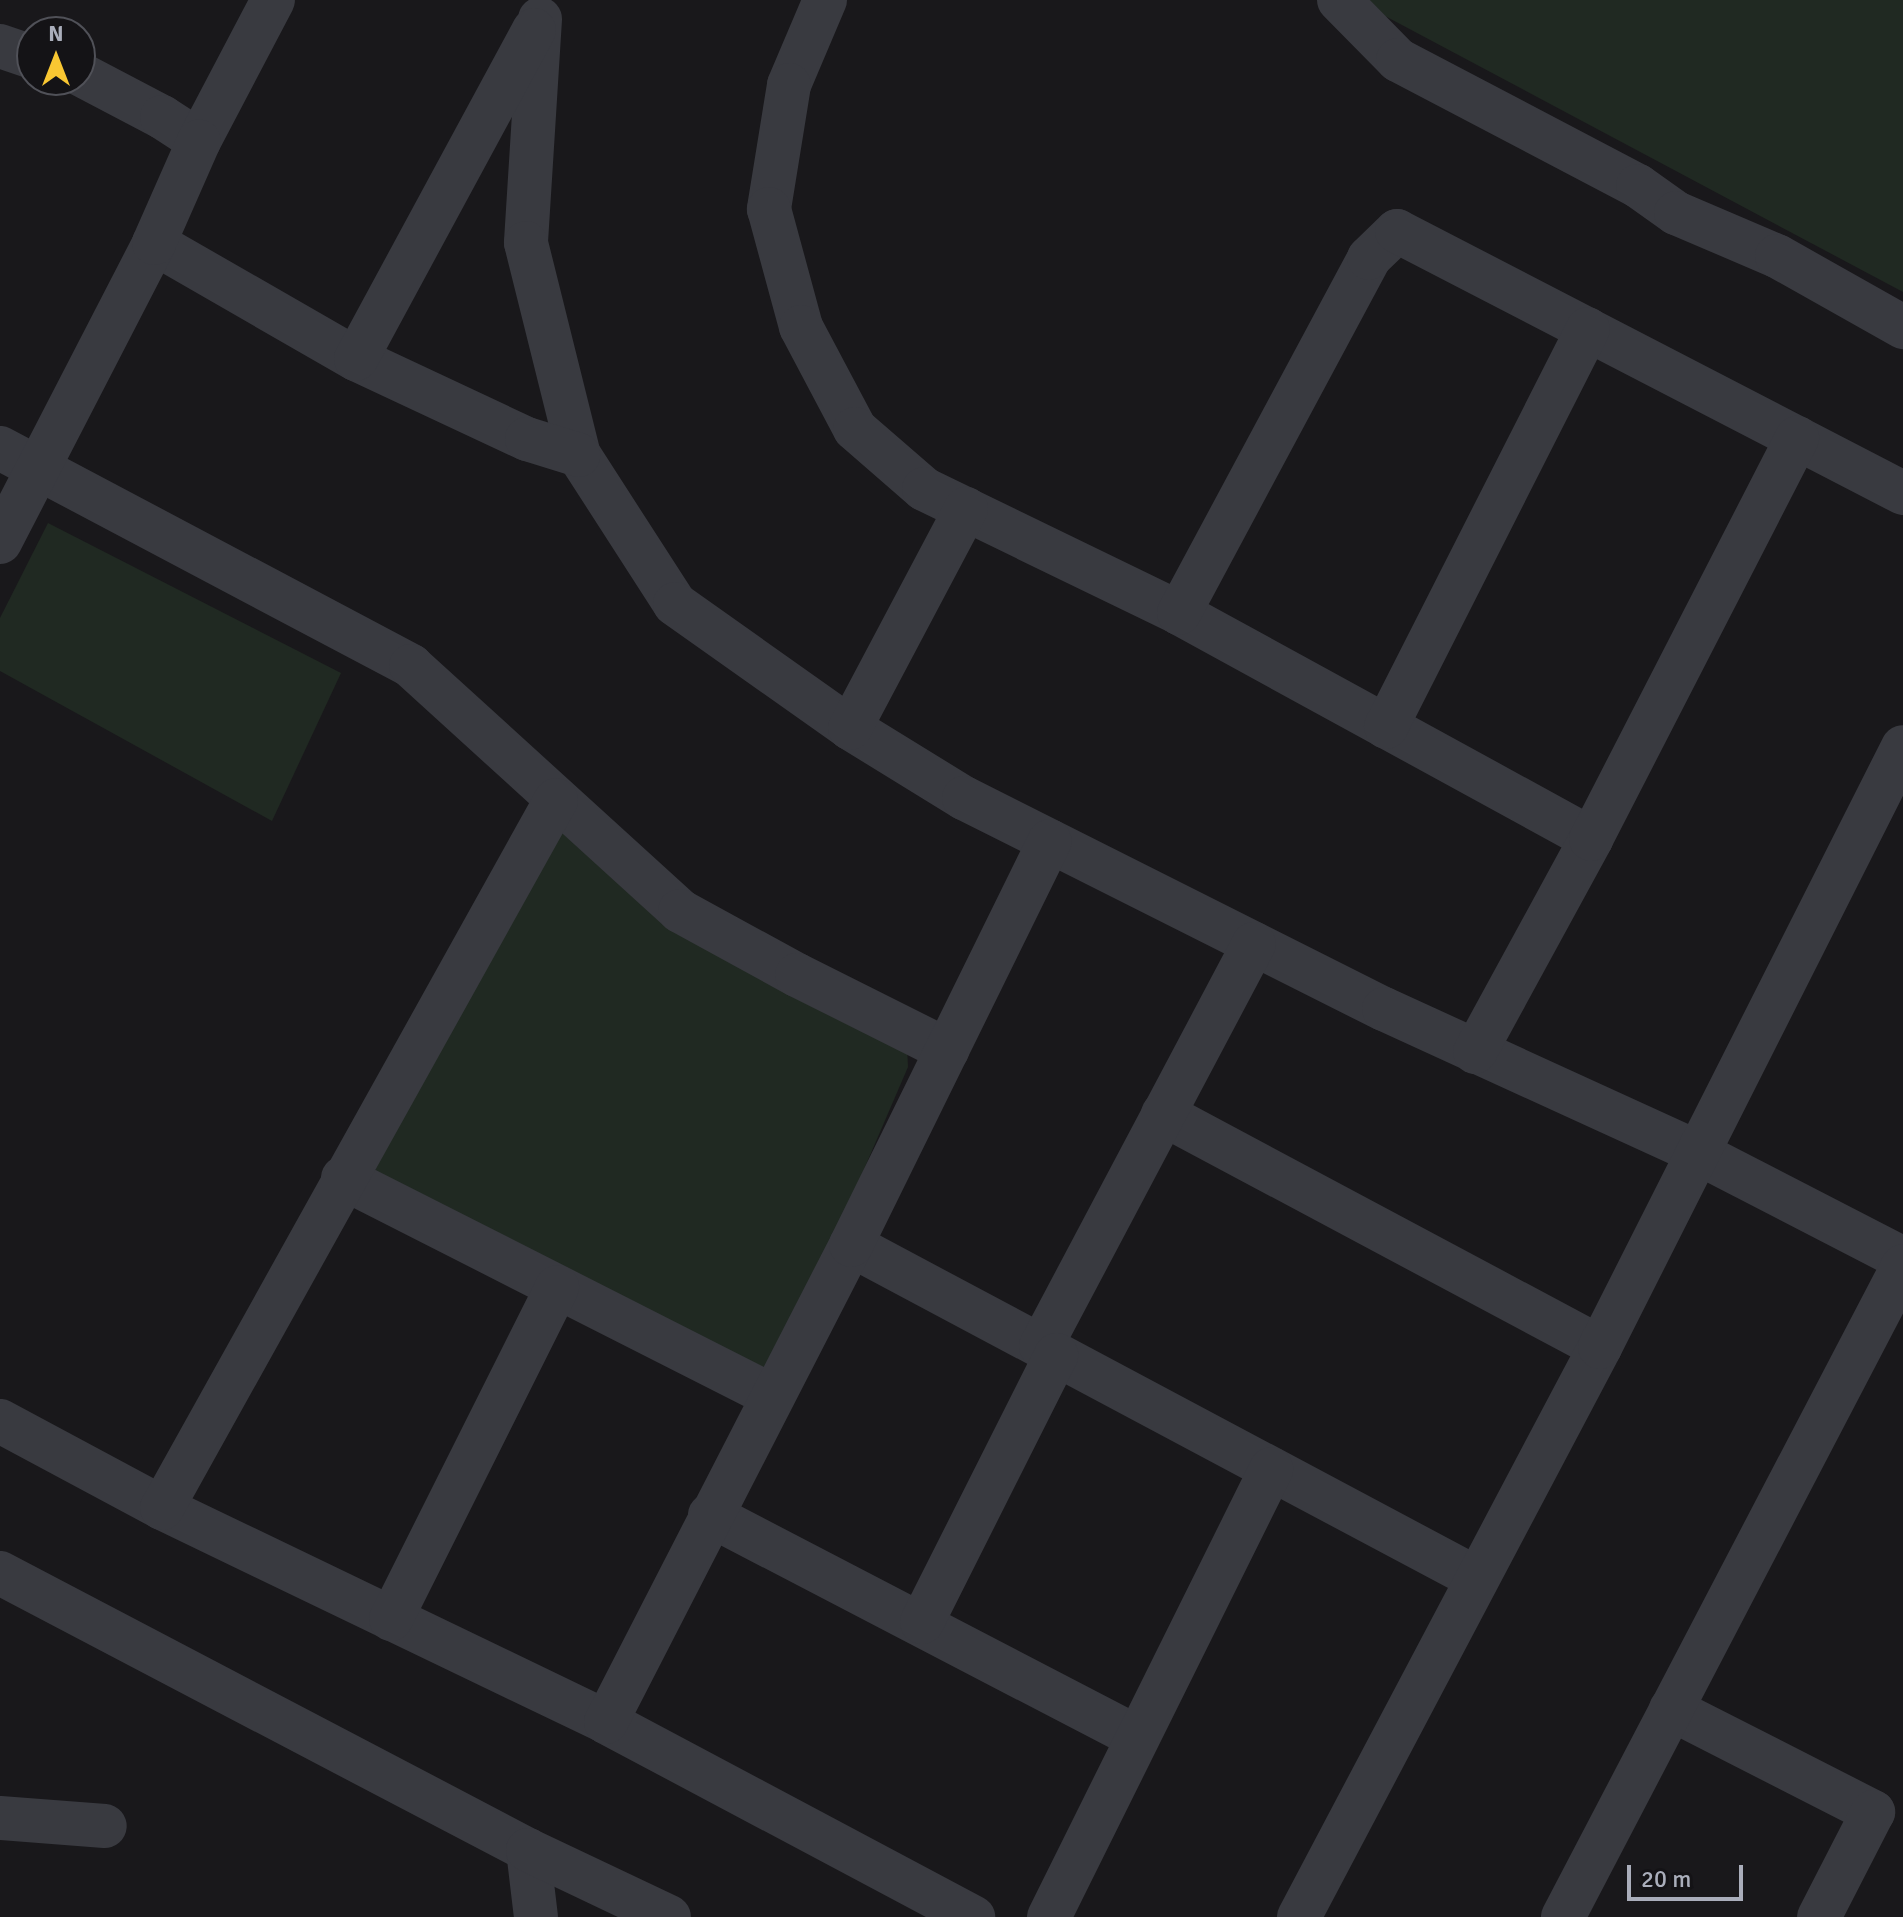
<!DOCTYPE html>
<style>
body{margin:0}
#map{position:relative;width:1903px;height:1917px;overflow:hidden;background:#19181b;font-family:Signika,sans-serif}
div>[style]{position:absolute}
.green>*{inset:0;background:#202922}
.minor>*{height:44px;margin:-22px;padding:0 22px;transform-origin:22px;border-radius:22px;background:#393a40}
span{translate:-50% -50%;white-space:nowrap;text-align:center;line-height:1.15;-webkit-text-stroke:8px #141316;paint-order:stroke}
.north{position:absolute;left:16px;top:16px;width:80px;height:80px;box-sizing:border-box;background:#141316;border:2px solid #505158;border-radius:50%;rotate:0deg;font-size:22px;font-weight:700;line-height:32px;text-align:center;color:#aaaebb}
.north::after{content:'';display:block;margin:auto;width:28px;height:36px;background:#f9c732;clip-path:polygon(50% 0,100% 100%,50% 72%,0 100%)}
.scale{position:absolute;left:1627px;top:1865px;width:116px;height:36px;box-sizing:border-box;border:4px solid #aaaebb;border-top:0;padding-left:10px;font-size:24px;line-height:28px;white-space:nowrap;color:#aaaebb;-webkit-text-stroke:6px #141316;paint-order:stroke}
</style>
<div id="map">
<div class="green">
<div style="clip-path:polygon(1355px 0,1903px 0,1903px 292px)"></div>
<div style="clip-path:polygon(48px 523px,341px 673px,272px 821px,0 671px,0 618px)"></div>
<div style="clip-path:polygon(562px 827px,907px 1046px,908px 1067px,778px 1369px,749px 1374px,377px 1181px,373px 1150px)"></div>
</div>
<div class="minor">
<div style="left:825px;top:0;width:92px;rotate:113deg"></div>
<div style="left:789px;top:85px;width:126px;rotate:99.2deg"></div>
<div style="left:769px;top:209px;width:122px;rotate:74.8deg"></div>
<div style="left:801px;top:327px;width:115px;rotate:62.1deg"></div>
<div style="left:855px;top:429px;width:91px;rotate:41deg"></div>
<div style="left:924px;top:489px;width:284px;rotate:25.9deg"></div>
<div style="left:1179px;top:613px;width:470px;rotate:28.7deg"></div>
<div style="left:1339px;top:0;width:84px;rotate:45.5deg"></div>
<div style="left:1398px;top:60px;width:271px;rotate:27.7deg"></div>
<div style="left:1638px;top:186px;width:47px;rotate:35.4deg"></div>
<div style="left:1676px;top:213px;width:110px;rotate:23.1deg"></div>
<div style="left:1777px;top:256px;width:145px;rotate:29.4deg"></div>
<div style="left:540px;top:19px;width:224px;rotate:93.6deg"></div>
<div style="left:526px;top:243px;width:219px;rotate:76deg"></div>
<div style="left:579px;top:455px;width:177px;rotate:57.2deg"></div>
<div style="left:675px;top:604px;width:214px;rotate:35.3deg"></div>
<div style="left:850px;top:728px;width:134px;rotate:31.6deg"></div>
<div style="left:964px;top:798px;width:470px;rotate:26.7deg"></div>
<div style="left:1384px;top:1009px;width:345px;rotate:24.6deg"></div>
<div style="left:1698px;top:1153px;width:231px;rotate:27.3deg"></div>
<div style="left:0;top:46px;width:34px;rotate:19deg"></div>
<div style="left:80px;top:74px;width:93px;rotate:27.7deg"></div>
<div style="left:162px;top:117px;width:44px;rotate:33deg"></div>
<div style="left:199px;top:141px;width:159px;rotate:-62.3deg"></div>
<div style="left:154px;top:243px;width:233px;rotate:29.9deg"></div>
<div style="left:356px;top:359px;width:189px;rotate:25.1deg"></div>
<div style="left:527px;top:439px;width:54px;rotate:17.1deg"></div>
<div style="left:356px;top:359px;width:374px;rotate:-61.6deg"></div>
<div style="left:0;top:448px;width:465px;rotate:27.9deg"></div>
<div style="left:411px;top:666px;width:364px;rotate:42.3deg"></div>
<div style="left:680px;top:911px;width:133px;rotate:28.7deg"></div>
<div style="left:797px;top:975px;width:168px;rotate:26.6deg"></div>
<div style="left:0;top:542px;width:336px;rotate:-62.7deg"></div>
<div style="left:154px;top:243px;width:111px;rotate:-66.2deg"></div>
<div style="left:1179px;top:613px;width:403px;rotate:-61.8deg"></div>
<div style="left:1369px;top:258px;width:39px;rotate:-44deg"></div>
<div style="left:1397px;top:231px;width:570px;rotate:27.37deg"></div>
<div style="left:1386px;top:727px;width:446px;rotate:-63.1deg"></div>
<div style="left:850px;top:728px;width:248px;rotate:-62.1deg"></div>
<div style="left:1475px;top:1052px;width:243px;rotate:-61.4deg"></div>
<div style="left:1591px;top:839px;width:451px;rotate:-62.8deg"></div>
<div style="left:1163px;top:1114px;width:495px;rotate:28.1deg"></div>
<div style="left:343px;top:1178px;width:482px;rotate:26.9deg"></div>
<div style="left:851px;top:1245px;width:708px;rotate:28.05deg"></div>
<div style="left:1041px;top:1346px;width:455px;rotate:-62.1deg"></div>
<div style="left:0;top:1421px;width:184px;rotate:28.2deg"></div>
<div style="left:162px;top:1508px;width:493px;rotate:25.7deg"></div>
<div style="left:606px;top:1722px;width:416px;rotate:28deg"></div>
<div style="left:162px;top:1508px;width:810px;rotate:-60.9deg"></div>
<div style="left:710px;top:1515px;width:481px;rotate:27.5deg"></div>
<div style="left:0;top:1573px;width:596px;rotate:27.68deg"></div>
<div style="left:528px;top:1850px;width:67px;rotate:83.2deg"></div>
<div style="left:391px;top:1619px;width:371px;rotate:-63.4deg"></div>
<div style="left:922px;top:1622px;width:299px;rotate:-63.3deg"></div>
<div style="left:1671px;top:1709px;width:227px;rotate:27deg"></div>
<div style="left:1873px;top:1812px;width:118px;rotate:117.2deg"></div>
<div style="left:606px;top:1722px;width:536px;rotate:-62.81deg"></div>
<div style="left:851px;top:1245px;width:450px;rotate:-63.8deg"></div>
<div style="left:0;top:1818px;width:105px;rotate:4.4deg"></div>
<div style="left:528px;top:1850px;width:156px;rotate:25.4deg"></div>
<div style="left:1049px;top:1917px;width:500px;rotate:-63.6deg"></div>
<div style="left:1299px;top:1917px;width:645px;rotate:-62.16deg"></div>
<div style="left:1600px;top:1347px;width:672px;rotate:-63.21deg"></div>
<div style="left:1563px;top:1917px;width:734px;rotate:-62.42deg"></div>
</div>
<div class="north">N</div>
<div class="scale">20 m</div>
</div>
